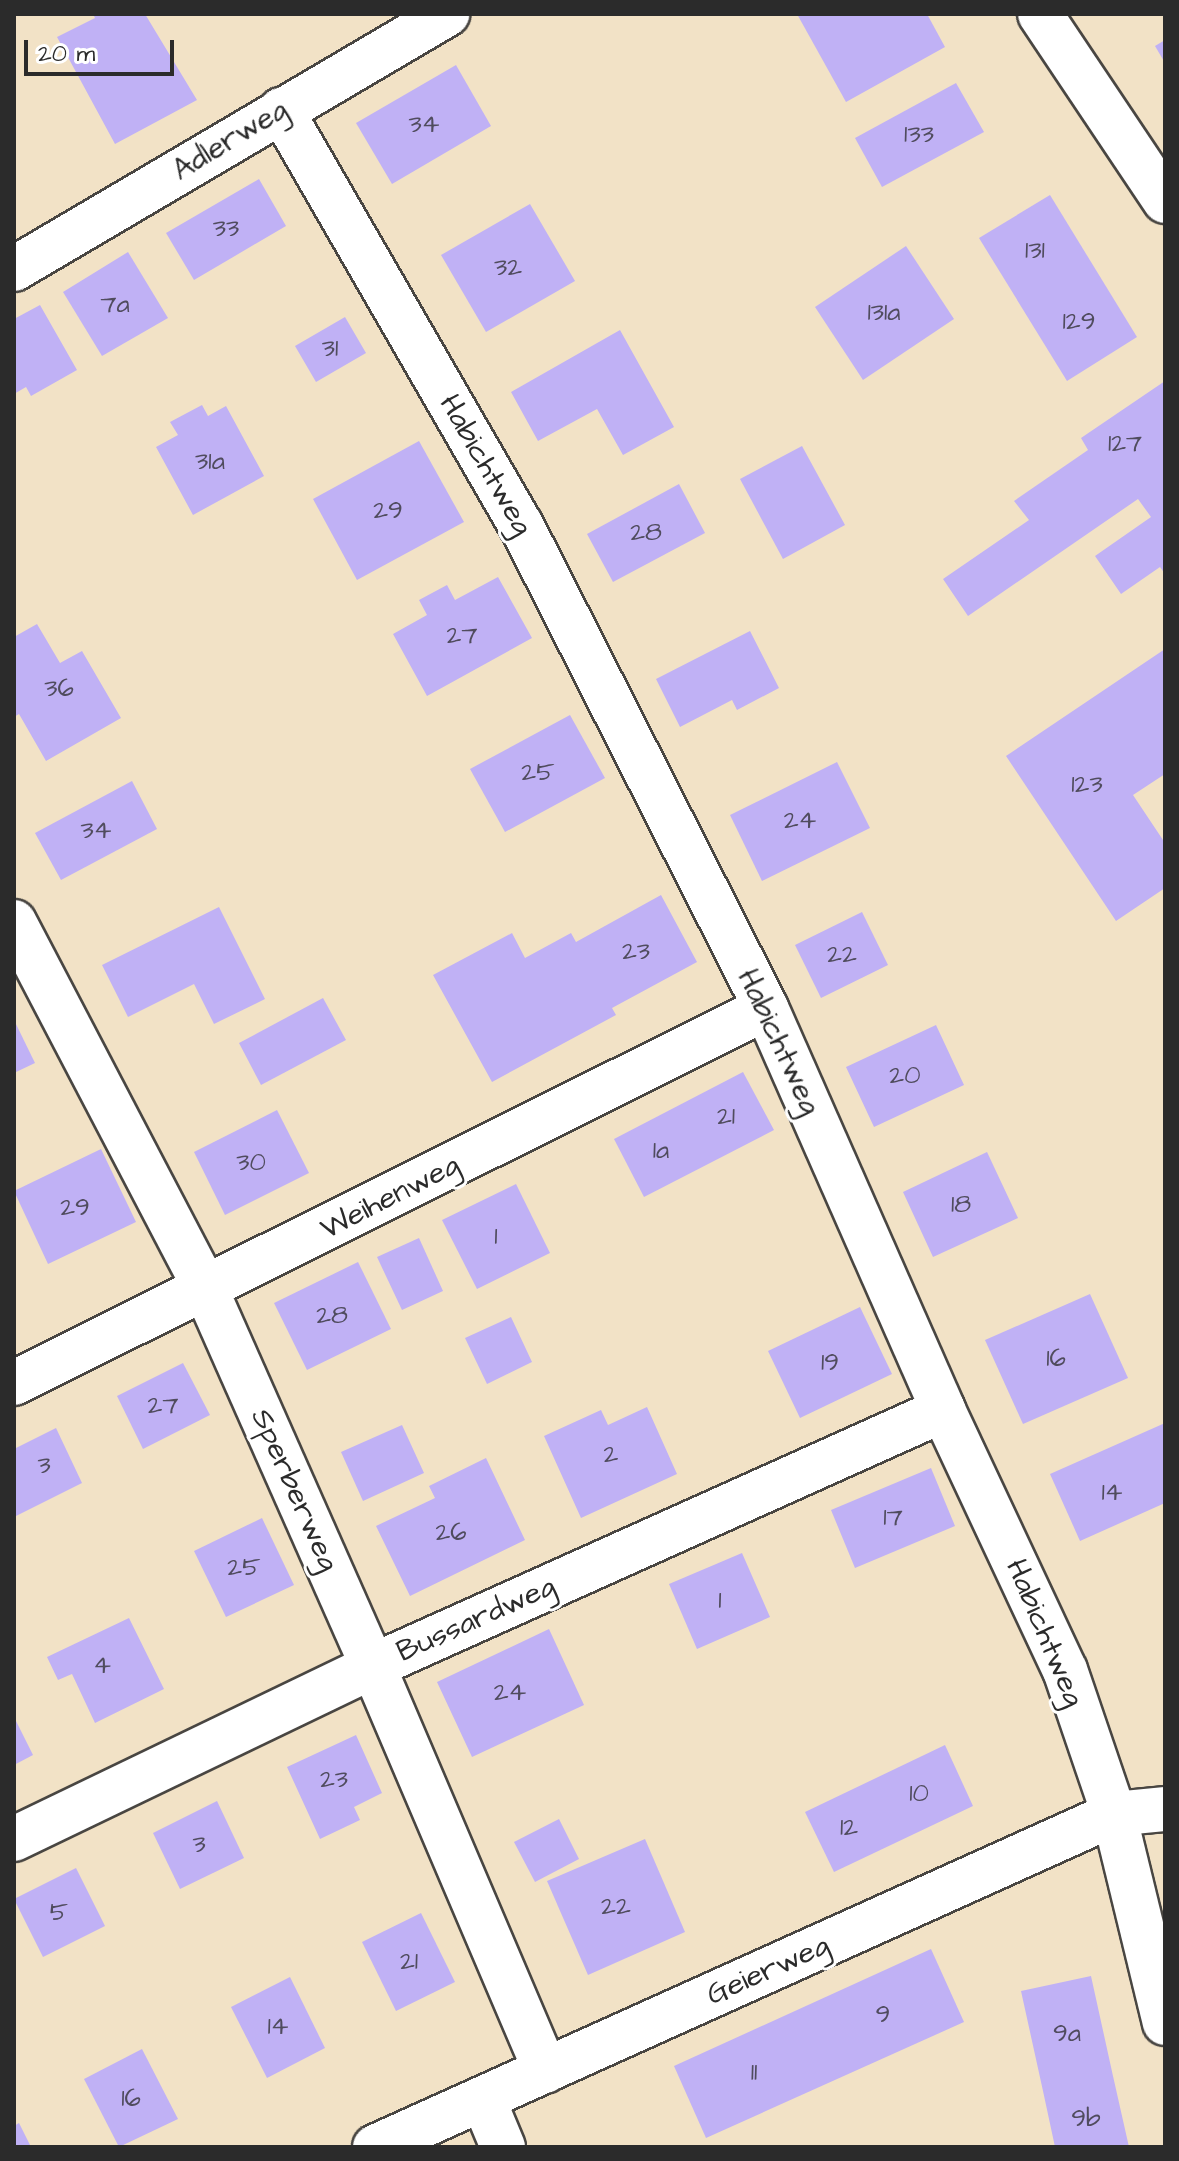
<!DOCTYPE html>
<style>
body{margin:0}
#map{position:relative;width:1179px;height:2161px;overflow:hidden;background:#f2e2c6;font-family:"Architects Daughter",sans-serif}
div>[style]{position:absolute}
.building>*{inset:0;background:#c0b1f5}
.roads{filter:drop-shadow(2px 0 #494642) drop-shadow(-2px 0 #494642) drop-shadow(0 2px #494642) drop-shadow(0 -2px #494642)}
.minor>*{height:44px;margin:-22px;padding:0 22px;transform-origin:22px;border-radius:22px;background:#fff}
span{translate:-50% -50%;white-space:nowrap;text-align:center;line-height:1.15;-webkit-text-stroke:6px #fff;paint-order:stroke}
.number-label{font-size:26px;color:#504c5e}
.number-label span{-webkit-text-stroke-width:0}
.street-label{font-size:30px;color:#2b2b2b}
.frame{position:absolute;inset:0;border:16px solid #2b2b2b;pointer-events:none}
.scale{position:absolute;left:24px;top:40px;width:150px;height:36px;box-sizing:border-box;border:4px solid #2b2b2b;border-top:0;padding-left:10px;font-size:24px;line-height:28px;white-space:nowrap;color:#2b2b2b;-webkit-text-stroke:6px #fff;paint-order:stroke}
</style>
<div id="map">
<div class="building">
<div style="clip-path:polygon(93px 14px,145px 14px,197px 100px,115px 144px,57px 37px,95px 18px)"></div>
<div style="clip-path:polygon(797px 14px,927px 14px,945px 47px,846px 102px)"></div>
<div style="clip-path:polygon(1165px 40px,1165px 63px,1155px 46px)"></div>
<div style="clip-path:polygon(456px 65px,491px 126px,392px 184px,356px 123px)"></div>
<div style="clip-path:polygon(956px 83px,984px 132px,882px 187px,855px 138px)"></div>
<div style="clip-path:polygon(259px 179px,286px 226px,194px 280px,166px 233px)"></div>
<div style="clip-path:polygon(1050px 195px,1137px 337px,1067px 381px,979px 238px)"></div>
<div style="clip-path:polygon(530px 204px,575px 281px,486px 332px,441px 255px)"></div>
<div style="clip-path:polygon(906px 246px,954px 319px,863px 380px,815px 307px)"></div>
<div style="clip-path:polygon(128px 252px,168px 318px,102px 356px,63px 292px)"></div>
<div style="clip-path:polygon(40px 305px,77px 370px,31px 396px,26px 387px,14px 394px,14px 319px)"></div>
<div style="clip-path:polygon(345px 317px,366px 353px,316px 382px,295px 346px)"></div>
<div style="clip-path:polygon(620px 330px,674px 427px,623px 455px,597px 409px,538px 441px,511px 392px)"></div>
<div style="clip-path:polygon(1165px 381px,1165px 574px,1160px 567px,1121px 594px,1095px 556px,1151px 517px,1138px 499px,968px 616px,943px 579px,1029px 520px,1014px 501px,1088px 450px,1081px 438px)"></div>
<div style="clip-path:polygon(202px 405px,208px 416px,226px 406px,264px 476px,193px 515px,156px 447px,178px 435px,170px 422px)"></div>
<div style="clip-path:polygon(419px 441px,464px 522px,357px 580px,313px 499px)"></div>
<div style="clip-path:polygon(802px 446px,845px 525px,783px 559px,740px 479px)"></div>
<div style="clip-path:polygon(679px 484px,705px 533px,613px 582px,587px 534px)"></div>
<div style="clip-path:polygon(498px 577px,532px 638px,427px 696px,393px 634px,427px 615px,419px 600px,447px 585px,455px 600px)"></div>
<div style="clip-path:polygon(37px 624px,60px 663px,82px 651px,121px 718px,46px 761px,19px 714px,14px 717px,14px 637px)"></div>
<div style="clip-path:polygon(750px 631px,779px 688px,737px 710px,732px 700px,680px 727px,656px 679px)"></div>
<div style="clip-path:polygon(1165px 649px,1165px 774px,1133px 795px,1165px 843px,1165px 888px,1116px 921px,1006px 756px)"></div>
<div style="clip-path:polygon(570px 715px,605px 778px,505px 832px,470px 769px)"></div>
<div style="clip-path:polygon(837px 762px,870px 828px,762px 881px,730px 815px)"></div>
<div style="clip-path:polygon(132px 781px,157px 829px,61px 880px,35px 833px)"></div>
<div style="clip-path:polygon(661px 895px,697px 962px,612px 1008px,616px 1015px,492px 1082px,433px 975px,512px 933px,525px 958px,571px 933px,576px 942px)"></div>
<div style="clip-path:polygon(219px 907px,265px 999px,214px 1024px,194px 984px,128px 1017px,102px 965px)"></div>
<div style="clip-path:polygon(862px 912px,888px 965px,821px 998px,795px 945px)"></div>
<div style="clip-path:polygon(323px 998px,346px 1040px,261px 1085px,239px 1043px)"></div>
<div style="clip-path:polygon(14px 1020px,35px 1063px,14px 1073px)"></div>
<div style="clip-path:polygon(936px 1025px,964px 1085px,874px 1127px,846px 1067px)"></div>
<div style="clip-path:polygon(743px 1072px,774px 1130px,644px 1197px,614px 1139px)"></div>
<div style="clip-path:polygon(277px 1110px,309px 1173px,225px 1215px,194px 1152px)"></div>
<div style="clip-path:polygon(101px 1149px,136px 1222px,48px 1264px,14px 1191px)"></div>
<div style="clip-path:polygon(987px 1152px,1018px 1218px,933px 1257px,903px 1192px)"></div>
<div style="clip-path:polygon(516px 1184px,550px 1253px,477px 1289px,442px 1220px)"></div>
<div style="clip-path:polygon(419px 1238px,443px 1291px,402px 1310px,377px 1257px)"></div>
<div style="clip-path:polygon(358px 1262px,391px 1329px,307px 1370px,274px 1303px)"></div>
<div style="clip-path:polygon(1090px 1294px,1128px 1378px,1023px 1424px,985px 1340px)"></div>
<div style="clip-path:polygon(860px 1307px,892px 1374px,800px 1418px,768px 1351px)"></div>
<div style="clip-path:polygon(511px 1317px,532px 1362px,487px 1384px,465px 1338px)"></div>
<div style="clip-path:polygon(183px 1363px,210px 1415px,143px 1449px,117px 1396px)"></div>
<div style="clip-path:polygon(647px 1407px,677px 1474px,581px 1518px,544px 1436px,601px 1410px,608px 1425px)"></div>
<div style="clip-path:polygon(1165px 1423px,1165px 1503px,1080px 1541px,1050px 1474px)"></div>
<div style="clip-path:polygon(402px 1425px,424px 1473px,363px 1501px,341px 1452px)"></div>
<div style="clip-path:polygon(56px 1428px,82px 1483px,14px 1517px,14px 1449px)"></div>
<div style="clip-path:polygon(486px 1458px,525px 1540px,410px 1596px,376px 1526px,435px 1498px,429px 1486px)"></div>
<div style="clip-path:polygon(931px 1468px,955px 1526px,855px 1568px,831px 1510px)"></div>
<div style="clip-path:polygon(262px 1518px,294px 1585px,226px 1617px,194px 1551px)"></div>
<div style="clip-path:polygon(742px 1553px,770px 1617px,697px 1649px,669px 1584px)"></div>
<div style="clip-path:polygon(129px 1618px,164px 1689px,95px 1723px,72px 1674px,58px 1680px,47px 1657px)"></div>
<div style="clip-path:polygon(549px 1629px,584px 1705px,472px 1757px,437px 1682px)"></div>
<div style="clip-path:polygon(14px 1717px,33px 1755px,14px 1765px)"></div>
<div style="clip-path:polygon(356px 1735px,382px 1793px,354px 1807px,360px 1820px,320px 1839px,287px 1767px)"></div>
<div style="clip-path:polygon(945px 1745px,973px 1806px,834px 1872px,805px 1812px)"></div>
<div style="clip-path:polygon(217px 1801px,244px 1858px,180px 1889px,153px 1833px)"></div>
<div style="clip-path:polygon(559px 1819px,579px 1859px,535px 1882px,514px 1842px)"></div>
<div style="clip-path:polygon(645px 1839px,685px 1932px,588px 1975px,547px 1881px)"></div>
<div style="clip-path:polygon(76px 1868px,105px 1926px,43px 1957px,14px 1899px)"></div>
<div style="clip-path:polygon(421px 1913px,455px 1982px,396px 2011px,362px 1942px)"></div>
<div style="clip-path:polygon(931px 1949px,964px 2022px,706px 2138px,674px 2066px)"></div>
<div style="clip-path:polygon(1091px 1976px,1113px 2076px,1129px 2147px,1055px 2147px,1043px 2091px,1021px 1991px)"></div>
<div style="clip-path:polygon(290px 1977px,325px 2048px,267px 2078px,231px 2007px)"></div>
<div style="clip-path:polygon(142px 2049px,178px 2119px,119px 2147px,84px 2079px)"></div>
<div style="clip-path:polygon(19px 2123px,31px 2147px,14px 2147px,14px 2126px)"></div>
</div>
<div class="roads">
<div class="minor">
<div style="left:1040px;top:14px;width:225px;rotate:56.2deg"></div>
<div style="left:281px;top:110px;width:479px;rotate:60deg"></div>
<div style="left:521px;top:525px;width:542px;rotate:63.1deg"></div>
<div style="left:766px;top:1008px;width:439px;rotate:66.2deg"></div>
<div style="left:943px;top:1410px;width:287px;rotate:64.9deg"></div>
<div style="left:1065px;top:1670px;width:152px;rotate:71.2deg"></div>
<div style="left:1114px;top:1814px;width:215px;rotate:76.3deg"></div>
<div style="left:14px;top:269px;width:503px;rotate:-30.49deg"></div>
<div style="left:14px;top:922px;width:415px;rotate:62.4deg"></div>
<div style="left:206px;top:1290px;width:411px;rotate:66.1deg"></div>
<div style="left:373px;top:1666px;width:440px;rotate:66.9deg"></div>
<div style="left:14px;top:1383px;width:840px;rotate:-26.5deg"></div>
<div style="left:14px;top:1839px;width:399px;rotate:-25.7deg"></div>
<div style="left:373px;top:1666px;width:625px;rotate:-24.19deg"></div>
<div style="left:483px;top:2099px;width:52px;rotate:67.4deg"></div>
<div style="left:375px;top:2147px;width:811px;rotate:-24.26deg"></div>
<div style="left:1114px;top:1814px;width:51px;rotate:-5.6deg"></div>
</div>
</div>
<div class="number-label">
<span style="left:424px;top:125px">34</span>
<span style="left:919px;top:135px">133</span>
<span style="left:226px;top:229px">33</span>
<span style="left:1035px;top:251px">131</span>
<span style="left:508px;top:268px">32</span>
<span style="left:115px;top:305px">7a</span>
<span style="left:884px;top:313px">131a</span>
<span style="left:1079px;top:322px">129</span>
<span style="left:330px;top:349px">31</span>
<span style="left:1125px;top:444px">127</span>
<span style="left:210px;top:462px">31a</span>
<span style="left:388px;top:511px">29</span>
<span style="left:646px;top:533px">28</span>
<span style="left:462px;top:636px">27</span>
<span style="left:59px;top:689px">36</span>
<span style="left:538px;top:773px">25</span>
<span style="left:1087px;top:785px">123</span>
<span style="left:800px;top:821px">24</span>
<span style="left:96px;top:831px">34</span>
<span style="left:636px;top:952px">23</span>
<span style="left:842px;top:955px">22</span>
<span style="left:905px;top:1076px">20</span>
<span style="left:726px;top:1117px">21</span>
<span style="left:661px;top:1151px">1a</span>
<span style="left:251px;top:1163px">30</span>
<span style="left:961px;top:1205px">18</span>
<span style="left:75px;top:1208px">29</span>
<span style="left:496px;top:1237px">1</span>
<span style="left:332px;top:1316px">28</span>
<span style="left:1056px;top:1359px">16</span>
<span style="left:830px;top:1363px">19</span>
<span style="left:163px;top:1406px">27</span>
<span style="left:611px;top:1455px">2</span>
<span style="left:44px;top:1466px">3</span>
<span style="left:1112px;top:1493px">14</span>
<span style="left:893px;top:1518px">17</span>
<span style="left:451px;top:1533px">26</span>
<span style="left:244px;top:1568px">25</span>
<span style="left:720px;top:1601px">1</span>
<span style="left:102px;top:1666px">4</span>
<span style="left:510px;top:1693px">24</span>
<span style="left:334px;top:1780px">23</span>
<span style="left:919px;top:1794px">10</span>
<span style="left:849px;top:1828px">12</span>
<span style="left:199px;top:1845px">3</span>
<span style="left:616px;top:1907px">22</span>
<span style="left:59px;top:1913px">5</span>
<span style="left:409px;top:1962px">21</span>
<span style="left:883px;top:2015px">9</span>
<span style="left:278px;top:2027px">14</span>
<span style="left:1067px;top:2034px">9a</span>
<span style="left:754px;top:2073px">11</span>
<span style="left:131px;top:2099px">16</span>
<span style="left:1086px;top:2119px">9b</span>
</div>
<div class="street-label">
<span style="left:230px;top:140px;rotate:-31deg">Adlerweg</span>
<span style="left:486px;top:465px;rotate:60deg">Habichtweg</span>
<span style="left:779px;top:1042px;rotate:65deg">Habichtweg</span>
<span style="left:390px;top:1197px;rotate:-27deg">Weihenweg</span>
<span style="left:295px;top:1490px;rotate:66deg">Sperberweg</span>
<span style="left:476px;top:1619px;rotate:-24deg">Bussardweg</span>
<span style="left:1045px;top:1633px;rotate:67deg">Habichtweg</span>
<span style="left:768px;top:1970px;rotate:-24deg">Geierweg</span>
</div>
<div class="frame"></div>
<div class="scale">20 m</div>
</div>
